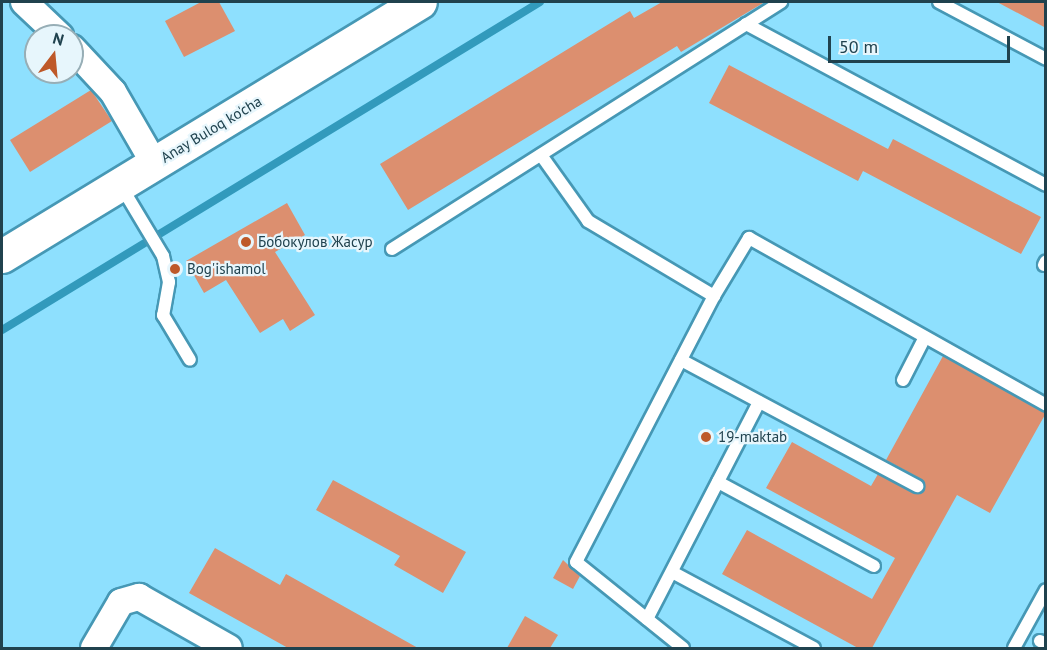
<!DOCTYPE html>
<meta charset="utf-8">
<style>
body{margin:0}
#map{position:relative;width:1047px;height:650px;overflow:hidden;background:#8ee0fe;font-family:"PT Sans",sans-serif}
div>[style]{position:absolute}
.stream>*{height:8px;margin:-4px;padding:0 4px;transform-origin:4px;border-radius:4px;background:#329abc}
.building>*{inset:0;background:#dc8f6f}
.roads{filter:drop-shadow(2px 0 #4698b5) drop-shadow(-2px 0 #4698b5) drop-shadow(0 2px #4698b5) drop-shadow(0 -2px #4698b5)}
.service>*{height:12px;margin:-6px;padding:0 6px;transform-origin:6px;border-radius:6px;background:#fff}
.minor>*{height:26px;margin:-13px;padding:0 13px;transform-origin:13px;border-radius:13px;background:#fff}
.secondary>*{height:33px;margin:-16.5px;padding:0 16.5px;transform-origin:16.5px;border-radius:16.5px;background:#fff}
.dots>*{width:16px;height:16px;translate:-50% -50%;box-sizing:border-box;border:3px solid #e7f6fc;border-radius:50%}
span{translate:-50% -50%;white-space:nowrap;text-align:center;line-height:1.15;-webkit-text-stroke:4.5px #e7f6fc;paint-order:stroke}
.street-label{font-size:15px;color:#20424e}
.poi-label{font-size:15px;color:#20424e}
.left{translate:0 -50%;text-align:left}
.frame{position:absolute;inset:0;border:3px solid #20424e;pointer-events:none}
.north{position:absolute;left:24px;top:24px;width:60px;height:60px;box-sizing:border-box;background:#e7f6fc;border:2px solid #97aeb6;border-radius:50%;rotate:16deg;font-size:16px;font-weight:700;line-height:24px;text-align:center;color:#20424e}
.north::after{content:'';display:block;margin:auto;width:21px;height:27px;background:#be5929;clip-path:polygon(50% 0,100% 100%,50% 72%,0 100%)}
.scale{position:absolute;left:828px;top:36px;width:182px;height:27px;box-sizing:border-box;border:3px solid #20424e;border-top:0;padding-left:8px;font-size:18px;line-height:21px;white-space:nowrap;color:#20424e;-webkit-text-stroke:4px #e7f6fc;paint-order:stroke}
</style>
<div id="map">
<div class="stream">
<div style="left:2px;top:330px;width:630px;rotate:-31.37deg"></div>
</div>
<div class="building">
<div style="clip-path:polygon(201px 2px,219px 2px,235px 31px,184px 57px,165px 21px)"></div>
<div style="clip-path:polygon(662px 2px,765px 2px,681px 52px,677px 46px,408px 210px,380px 164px,630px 11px,634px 18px)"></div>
<div style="clip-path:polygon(997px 2px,1046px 2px,1046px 28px)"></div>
<div style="clip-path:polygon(729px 65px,888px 149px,893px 139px,1041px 217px,1021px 254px,863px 171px,858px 181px,709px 103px)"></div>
<div style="clip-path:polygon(91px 90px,112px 121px,30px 172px,10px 140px)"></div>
<div style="clip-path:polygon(287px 203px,305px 235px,275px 252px,315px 315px,290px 331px,283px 319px,260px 333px,226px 280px,204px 293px,186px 261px)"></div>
<div style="clip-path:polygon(943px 356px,1046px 413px,990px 513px,957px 495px,872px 648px,858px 648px,722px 574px,747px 530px,872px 599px,895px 558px,766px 488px,792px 442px,871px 486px,878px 474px,913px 493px,922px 493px,925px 485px,921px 479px,886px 460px)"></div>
<div style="clip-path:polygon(333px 480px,466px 552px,443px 593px,394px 565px,400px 556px,316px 510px)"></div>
<div style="clip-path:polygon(215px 548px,280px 585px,286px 574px,418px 648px,288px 648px,189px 593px)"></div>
<div style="clip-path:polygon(563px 560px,580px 576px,573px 589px,553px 578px)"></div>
<div style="clip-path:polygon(525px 616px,558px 635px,550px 648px,507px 648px)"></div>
</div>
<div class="roads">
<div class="service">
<div style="left:939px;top:2px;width:121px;rotate:28deg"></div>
<div style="left:746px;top:24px;width:340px;rotate:28.2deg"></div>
<div style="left:541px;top:155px;width:81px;rotate:54.5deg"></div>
<div style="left:588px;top:221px;width:147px;rotate:30.8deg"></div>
<div style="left:121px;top:186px;width:82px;rotate:59deg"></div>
<div style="left:163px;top:256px;width:27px;rotate:77deg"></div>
<div style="left:169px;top:282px;width:34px;rotate:100deg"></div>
<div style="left:163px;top:315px;width:52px;rotate:59deg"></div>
<div style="left:392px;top:249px;width:461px;rotate:-32.4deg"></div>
<div style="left:1044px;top:265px;width:4px;rotate:-63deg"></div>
<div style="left:681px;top:360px;width:268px;rotate:28.1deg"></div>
<div style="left:903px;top:380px;width:48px;rotate:-62.9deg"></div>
<div style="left:718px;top:482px;width:177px;rotate:28.3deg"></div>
<div style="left:672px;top:572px;width:161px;rotate:28.2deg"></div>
<div style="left:647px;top:619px;width:244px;rotate:-62.7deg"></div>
<div style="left:1040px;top:641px;width:7px;rotate:27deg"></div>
<div style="left:683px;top:648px;width:137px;rotate:-141.2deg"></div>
<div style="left:576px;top:562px;width:300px;rotate:-62.6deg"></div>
<div style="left:714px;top:296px;width:68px;rotate:-58.9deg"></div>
<div style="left:749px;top:238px;width:341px;rotate:29.3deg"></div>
<div style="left:1014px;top:648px;width:66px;rotate:-61.1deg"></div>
</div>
<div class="minor">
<div style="left:24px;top:2px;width:50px;rotate:43.4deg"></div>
<div style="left:72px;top:48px;width:60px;rotate:47deg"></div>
<div style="left:113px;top:92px;width:82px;rotate:60deg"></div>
<div style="left:94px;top:648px;width:53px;rotate:-59.6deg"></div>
<div style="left:121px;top:602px;width:19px;rotate:-16deg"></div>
<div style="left:139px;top:597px;width:103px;rotate:29.5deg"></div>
</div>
<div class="secondary">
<div style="left:2px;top:256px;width:489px;rotate:-31.3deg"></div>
</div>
</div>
<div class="dots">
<div style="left:246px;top:242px;background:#be5929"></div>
<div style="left:175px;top:269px;background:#be5929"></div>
<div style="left:706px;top:437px;background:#be5929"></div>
</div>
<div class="street-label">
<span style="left:211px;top:129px;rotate:-31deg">Anay Buloq ko'cha</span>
</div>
<div class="poi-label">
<span class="left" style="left:258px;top:242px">Бобокулов Жасур</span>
<span class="left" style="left:187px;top:269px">Bog'ishamol</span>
<span class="left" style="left:718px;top:437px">19-maktab</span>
</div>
<div class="frame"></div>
<div class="north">N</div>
<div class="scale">50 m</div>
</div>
